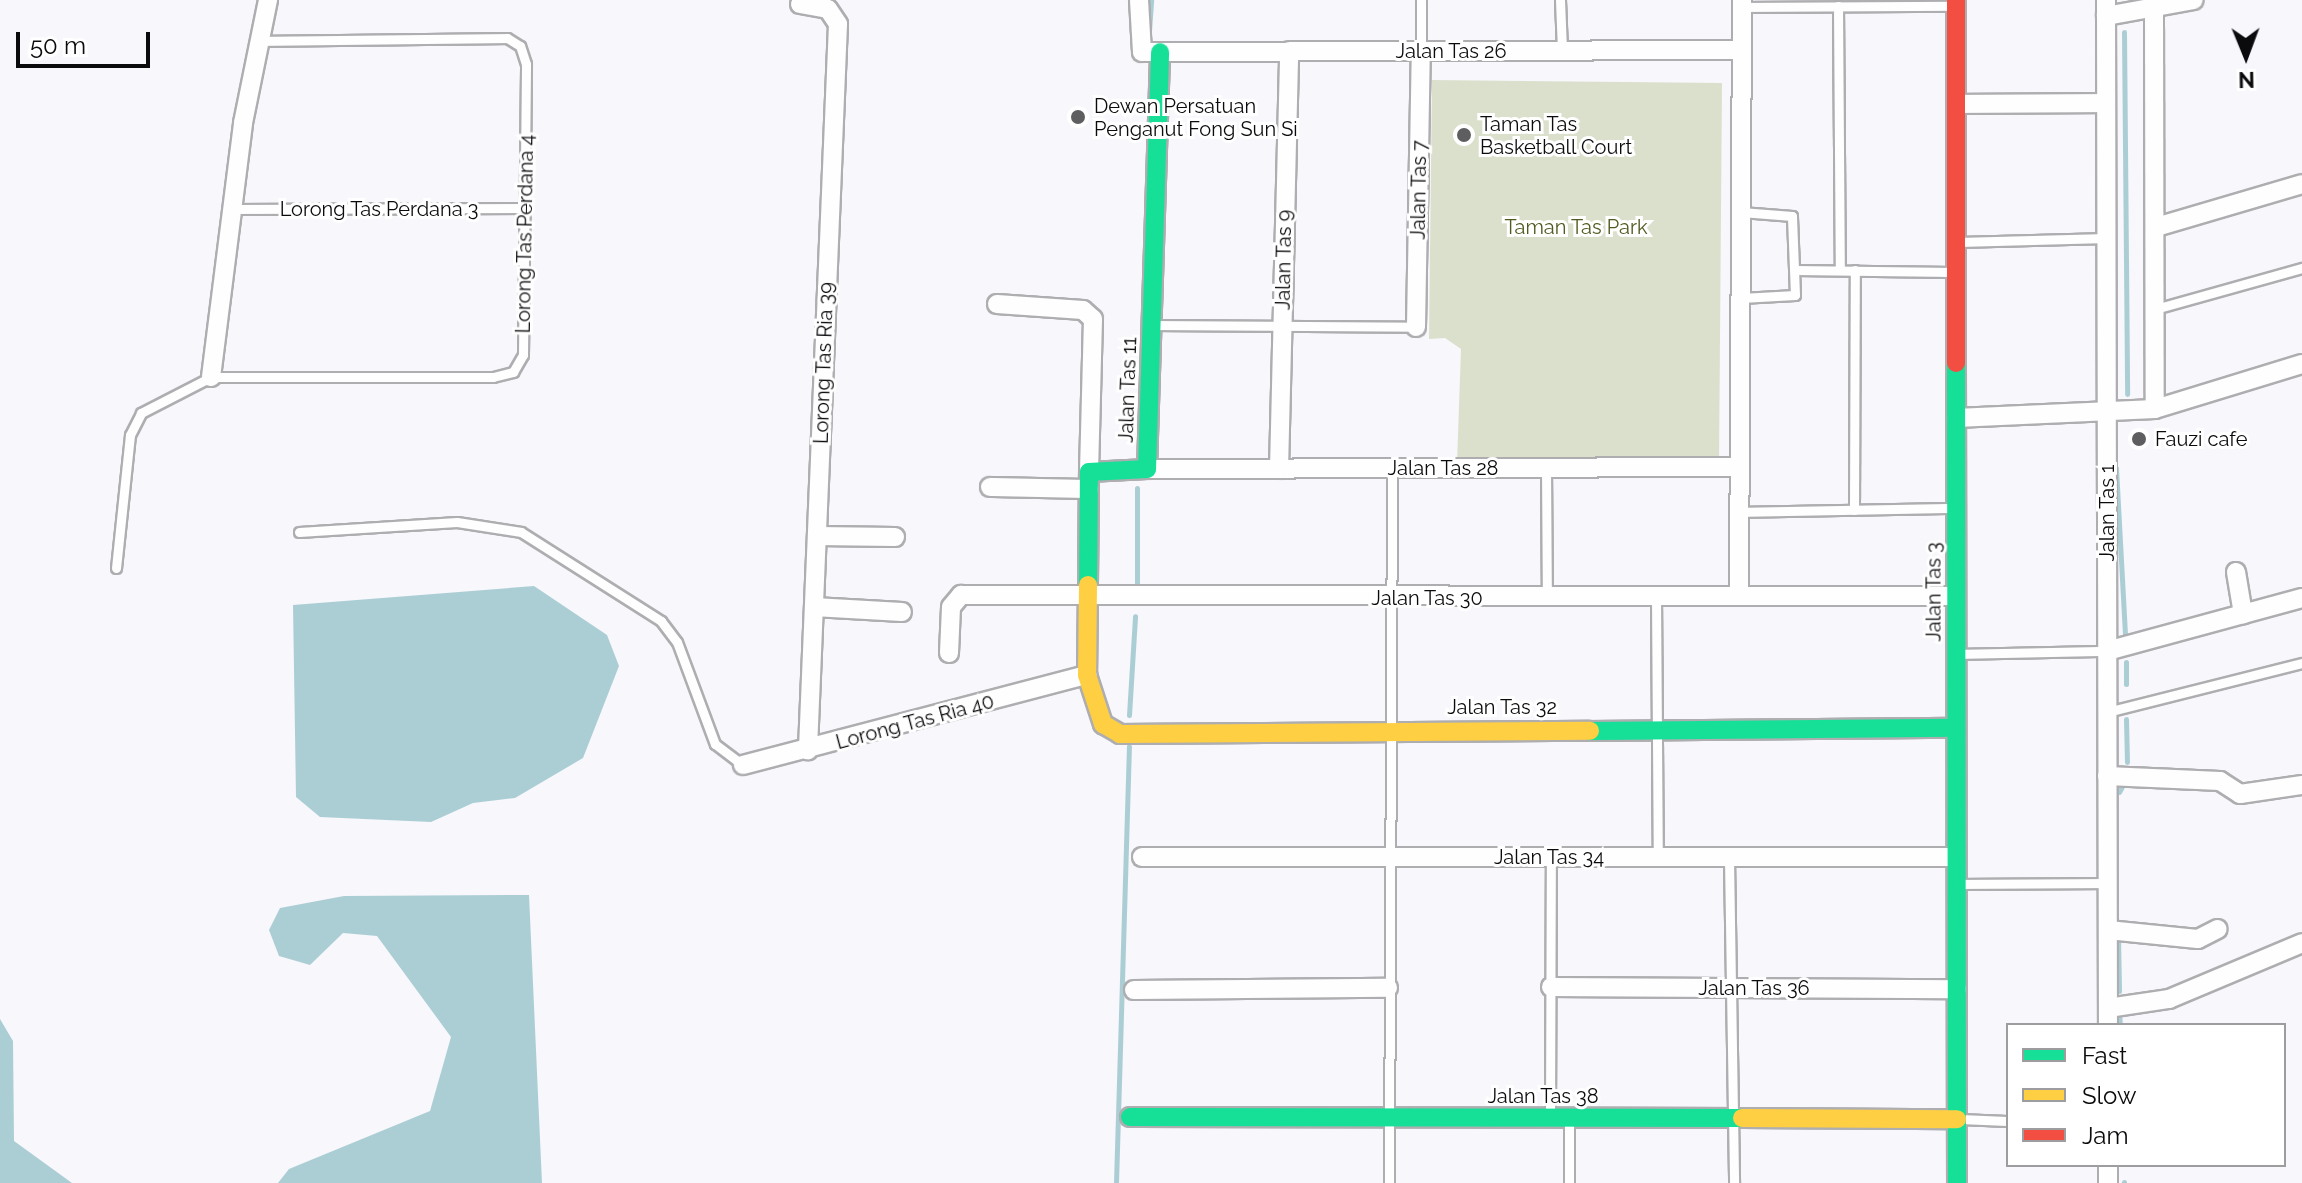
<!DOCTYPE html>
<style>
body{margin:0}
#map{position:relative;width:2302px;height:1183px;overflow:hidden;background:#f7f7fc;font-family:Raleway,sans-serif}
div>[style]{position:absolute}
.green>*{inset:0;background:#dbe0cd}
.water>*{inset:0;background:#abced5}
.stream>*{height:5px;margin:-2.5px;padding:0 2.5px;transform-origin:2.5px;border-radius:2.5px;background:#abced5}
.roads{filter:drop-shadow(2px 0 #aeaeb1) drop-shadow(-2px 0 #aeaeb1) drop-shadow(0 2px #aeaeb1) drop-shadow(0 -2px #aeaeb1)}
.lane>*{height:9px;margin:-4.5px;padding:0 4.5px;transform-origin:4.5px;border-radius:4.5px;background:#fefeff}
.street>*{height:18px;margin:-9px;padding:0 9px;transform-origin:9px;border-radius:9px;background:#fefeff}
.fast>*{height:18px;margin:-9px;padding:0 9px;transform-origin:9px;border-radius:9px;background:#16e098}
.slow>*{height:18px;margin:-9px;padding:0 9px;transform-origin:9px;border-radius:9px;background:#ffcf43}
.jam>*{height:18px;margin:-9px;padding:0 9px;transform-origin:9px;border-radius:9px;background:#f24e42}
.dots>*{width:22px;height:22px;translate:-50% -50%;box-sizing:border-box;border:4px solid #fff;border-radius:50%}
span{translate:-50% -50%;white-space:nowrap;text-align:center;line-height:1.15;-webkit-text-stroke:6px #fff;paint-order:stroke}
.street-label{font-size:20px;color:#0b0b0e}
.poi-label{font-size:20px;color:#0b0b0e}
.left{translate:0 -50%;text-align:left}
.park-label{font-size:20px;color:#4f5b1f}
.legend{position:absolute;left:2006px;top:1023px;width:280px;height:144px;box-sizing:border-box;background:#fff;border:2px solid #9d9d9f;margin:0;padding:10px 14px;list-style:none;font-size:24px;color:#0b0b0e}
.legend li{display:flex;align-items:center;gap:16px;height:40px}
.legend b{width:40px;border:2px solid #9d9d9f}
.north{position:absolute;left:2206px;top:16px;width:80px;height:80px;-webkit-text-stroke:6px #fff;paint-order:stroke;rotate:179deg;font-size:22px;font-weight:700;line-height:32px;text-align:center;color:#0b0b0e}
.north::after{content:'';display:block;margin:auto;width:28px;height:36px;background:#0b0b0e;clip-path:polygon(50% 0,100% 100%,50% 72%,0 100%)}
.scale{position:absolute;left:16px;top:32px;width:134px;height:36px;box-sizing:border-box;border:4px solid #0b0b0e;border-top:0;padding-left:10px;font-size:24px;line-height:28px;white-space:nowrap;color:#0b0b0e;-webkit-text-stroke:6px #fff;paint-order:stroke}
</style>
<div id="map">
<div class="green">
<div style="clip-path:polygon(1432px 80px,1722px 83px,1719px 465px,1457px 463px,1461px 349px,1445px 338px,1429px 339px)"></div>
</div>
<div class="water">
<div style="clip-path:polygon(534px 586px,607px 635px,619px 666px,583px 758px,515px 798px,473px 803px,431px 822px,320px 817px,296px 797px,293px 605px)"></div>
<div style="clip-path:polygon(529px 895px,542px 1183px,278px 1183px,289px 1169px,430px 1111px,451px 1037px,377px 936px,343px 933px,310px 965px,279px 956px,269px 930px,280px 908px,344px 896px)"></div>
<div style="clip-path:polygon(0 1019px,13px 1041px,14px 1141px,72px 1183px,0 1183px)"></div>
</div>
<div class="stream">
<div style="left:1149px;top:31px;width:31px;rotate:-86deg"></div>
<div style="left:2124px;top:32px;width:362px;rotate:89.5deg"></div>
<div style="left:2116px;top:468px;width:166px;rotate:86.9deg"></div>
<div style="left:1137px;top:488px;width:101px;rotate:90deg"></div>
<div style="left:2126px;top:684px;width:22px;rotate:-90deg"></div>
<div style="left:1129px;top:715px;width:99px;rotate:-86.5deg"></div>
<div style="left:2126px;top:719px;width:43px;rotate:88.7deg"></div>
<div style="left:2119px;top:792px;width:13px;rotate:-61deg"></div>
<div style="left:2118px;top:937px;width:54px;rotate:88.9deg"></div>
<div style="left:2119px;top:1012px;width:13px;rotate:86deg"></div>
<div style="left:2124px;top:1182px;width:1px;rotate:90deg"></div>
<div style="left:1116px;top:1183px;width:437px;rotate:-88.3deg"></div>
</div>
<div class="roads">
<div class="lane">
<div style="left:1560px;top:0;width:50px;rotate:87.7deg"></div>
<div style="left:1838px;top:6px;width:263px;rotate:89.6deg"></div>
<div style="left:1742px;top:7px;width:213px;rotate:-0.3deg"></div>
<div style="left:1421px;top:52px;width:52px;rotate:-90deg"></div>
<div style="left:235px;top:209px;width:289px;rotate:-0.2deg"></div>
<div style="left:1958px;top:242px;width:149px;rotate:-1.5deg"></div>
<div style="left:1795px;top:270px;width:158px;rotate:0.7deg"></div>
<div style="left:1741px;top:298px;width:54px;rotate:-3.2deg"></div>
<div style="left:1795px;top:295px;width:79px;rotate:-92.2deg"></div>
<div style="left:1792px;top:216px;width:51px;rotate:-175.5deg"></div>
<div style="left:2155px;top:309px;width:153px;rotate:-15.6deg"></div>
<div style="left:1155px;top:325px;width:261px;rotate:0.4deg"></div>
<div style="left:1546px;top:468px;width:128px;rotate:89.6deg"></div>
<div style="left:1854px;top:510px;width:240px;rotate:-89.8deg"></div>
<div style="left:1739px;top:512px;width:217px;rotate:-1.1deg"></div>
<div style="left:299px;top:532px;width:158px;rotate:-3.6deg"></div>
<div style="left:457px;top:522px;width:65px;rotate:8.9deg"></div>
<div style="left:521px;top:532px;width:166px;rotate:32.4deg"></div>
<div style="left:661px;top:621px;width:26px;rotate:53deg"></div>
<div style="left:677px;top:642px;width:109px;rotate:69.6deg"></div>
<div style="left:715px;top:744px;width:35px;rotate:37deg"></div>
<div style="left:116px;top:568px;width:134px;rotate:-84deg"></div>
<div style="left:130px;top:435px;width:25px;rotate:-63deg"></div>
<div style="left:141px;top:413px;width:79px;rotate:-27.2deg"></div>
<div style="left:211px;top:377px;width:282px"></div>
<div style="left:493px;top:377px;width:21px;rotate:-14deg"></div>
<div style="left:513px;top:372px;width:20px;rotate:-60deg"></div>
<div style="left:523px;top:355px;width:291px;rotate:-89.4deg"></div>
<div style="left:526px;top:64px;width:19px;rotate:-108deg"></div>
<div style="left:520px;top:46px;width:15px;rotate:-148deg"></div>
<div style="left:507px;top:38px;width:250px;rotate:179.3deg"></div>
<div style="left:1656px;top:596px;width:261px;rotate:89.6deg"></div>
<div style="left:1959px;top:654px;width:148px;rotate:-1.2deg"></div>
<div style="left:2107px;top:712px;width:201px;rotate:-14.1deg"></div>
<div style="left:1729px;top:858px;width:325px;rotate:89.1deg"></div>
<div style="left:1959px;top:884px;width:149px;rotate:-0.4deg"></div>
<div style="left:1550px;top:1115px;width:258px;rotate:-89.8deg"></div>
<div style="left:1959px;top:1119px;width:49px;rotate:2.3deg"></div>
<div style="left:1389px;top:1183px;width:715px;rotate:-89.76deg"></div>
<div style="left:1569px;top:1183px;width:61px;rotate:-90deg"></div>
</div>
<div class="street">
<div style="left:1139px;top:0;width:52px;rotate:86.7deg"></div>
<div style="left:1142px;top:52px;width:600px;rotate:-0.19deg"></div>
<div style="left:2106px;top:0;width:1025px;rotate:89.89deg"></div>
<div style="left:800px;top:4px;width:28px;rotate:10deg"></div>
<div style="left:828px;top:9px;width:18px;rotate:56deg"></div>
<div style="left:838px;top:24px;width:727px;rotate:92.37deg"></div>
<div style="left:2154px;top:10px;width:399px;rotate:89.9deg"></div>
<div style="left:2106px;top:16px;width:89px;rotate:-10.3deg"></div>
<div style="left:1956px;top:104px;width:150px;rotate:-0.4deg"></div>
<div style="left:2156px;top:227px;width:152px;rotate:-16.4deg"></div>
<div style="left:997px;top:304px;width:86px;rotate:4deg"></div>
<div style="left:1083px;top:310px;width:13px;rotate:42deg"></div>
<div style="left:1093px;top:319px;width:153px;rotate:91.5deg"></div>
<div style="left:1416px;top:327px;width:275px;rotate:-89deg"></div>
<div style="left:211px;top:377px;width:256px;rotate:-82.8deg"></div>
<div style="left:243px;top:123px;width:126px;rotate:-78.5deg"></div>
<div style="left:1956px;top:418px;width:199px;rotate:-2.6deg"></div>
<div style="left:2155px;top:409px;width:154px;rotate:-17deg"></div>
<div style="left:1147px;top:469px;width:593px;rotate:-0.19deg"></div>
<div style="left:1279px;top:469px;width:418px;rotate:-88.6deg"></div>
<div style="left:990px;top:487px;width:99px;rotate:1.2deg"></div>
<div style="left:817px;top:536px;width:78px;rotate:0.7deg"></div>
<div style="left:2236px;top:572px;width:43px;rotate:80.5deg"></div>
<div style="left:1739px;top:596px;width:596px;rotate:-89.71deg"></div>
<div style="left:814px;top:607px;width:88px;rotate:3.3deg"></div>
<div style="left:2107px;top:651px;width:202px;rotate:-15.2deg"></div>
<div style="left:949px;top:653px;width:46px;rotate:-87.5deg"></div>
<div style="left:951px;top:607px;width:16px;rotate:-50deg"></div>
<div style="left:961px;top:595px;width:995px;rotate:0.06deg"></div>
<div style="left:743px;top:765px;width:356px;rotate:-14.7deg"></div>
<div style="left:2107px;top:776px;width:113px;rotate:2.5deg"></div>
<div style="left:2220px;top:781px;width:24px;rotate:33deg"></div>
<div style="left:2240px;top:794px;width:63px;rotate:-8.3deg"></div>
<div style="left:1142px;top:857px;width:814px"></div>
<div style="left:2108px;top:930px;width:90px;rotate:5.7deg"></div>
<div style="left:2198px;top:939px;width:22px;rotate:-27deg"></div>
<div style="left:1551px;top:987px;width:406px;rotate:0.3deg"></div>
<div style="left:1134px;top:990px;width:254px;rotate:-0.5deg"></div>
<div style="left:2108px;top:1008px;width:62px;rotate:-8.4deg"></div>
<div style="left:2169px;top:999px;width:144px;rotate:-22.8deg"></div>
<div style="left:2108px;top:1165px;width:18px;rotate:90deg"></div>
</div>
<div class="fast">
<div style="left:1956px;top:363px;width:820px;rotate:89.93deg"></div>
<div style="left:1088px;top:585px;width:113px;rotate:-89.5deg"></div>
<div style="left:1089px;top:472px;width:58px;rotate:-3deg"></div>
<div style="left:1147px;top:469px;width:417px;rotate:-88.2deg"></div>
<div style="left:1590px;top:731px;width:366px;rotate:-0.5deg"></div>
<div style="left:1130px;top:1117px;width:612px;rotate:0.09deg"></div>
</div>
<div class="slow">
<div style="left:1088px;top:585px;width:90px;rotate:90.6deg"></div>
<div style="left:1087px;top:675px;width:52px;rotate:71.9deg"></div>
<div style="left:1103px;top:724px;width:20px;rotate:30deg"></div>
<div style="left:1120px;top:734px;width:470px;rotate:-0.4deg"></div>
<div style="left:1742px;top:1118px;width:215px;rotate:0.3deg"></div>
</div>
<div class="jam">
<div style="left:1956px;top:0;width:363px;rotate:90deg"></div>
</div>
</div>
<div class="dots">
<div style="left:1078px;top:117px;background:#5e5e61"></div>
<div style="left:1464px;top:135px;background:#5e5e61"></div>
<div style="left:2139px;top:439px;background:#5e5e61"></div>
</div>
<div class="street-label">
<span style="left:1451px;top:51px">Jalan Tas 26</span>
<span style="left:1419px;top:190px;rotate:-89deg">Jalan Tas 7</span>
<span style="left:379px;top:209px">Lorong Tas Perdana 3</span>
<span style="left:525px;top:234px;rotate:-89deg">Lorong Tas Perdana 4</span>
<span style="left:1284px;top:260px;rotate:-89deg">Jalan Tas 9</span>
<span style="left:824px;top:363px;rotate:-88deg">Lorong Tas Ria 39</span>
<span style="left:1128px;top:390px;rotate:-88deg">Jalan Tas 11</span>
<span style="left:1443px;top:468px">Jalan Tas 28</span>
<span style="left:2107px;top:513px;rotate:-90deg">Jalan Tas 1</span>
<span style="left:1934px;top:592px;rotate:-90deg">Jalan Tas 3</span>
<span style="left:1427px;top:598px">Jalan Tas 30</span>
<span style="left:1502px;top:707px">Jalan Tas 32</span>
<span style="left:915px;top:722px;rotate:-15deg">Lorong Tas Ria 40</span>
<span style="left:1549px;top:857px">Jalan Tas 34</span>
<span style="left:1754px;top:988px">Jalan Tas 36</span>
<span style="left:1543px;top:1096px">Jalan Tas 38</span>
</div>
<div class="poi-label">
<span class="left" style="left:1094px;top:118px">Dewan Persatuan<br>Penganut Fong Sun Si</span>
<span class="left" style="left:1480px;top:136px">Taman Tas<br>Basketball Court</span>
<span class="left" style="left:2155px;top:439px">Fauzi cafe</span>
</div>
<div class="park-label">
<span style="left:1576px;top:227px">Taman Tas Park</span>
</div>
<ul class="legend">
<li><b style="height:10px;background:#16e098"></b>Fast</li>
<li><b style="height:10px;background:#ffcf43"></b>Slow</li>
<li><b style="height:10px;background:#f24e42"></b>Jam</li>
</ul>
<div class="north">N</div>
<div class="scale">50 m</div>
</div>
